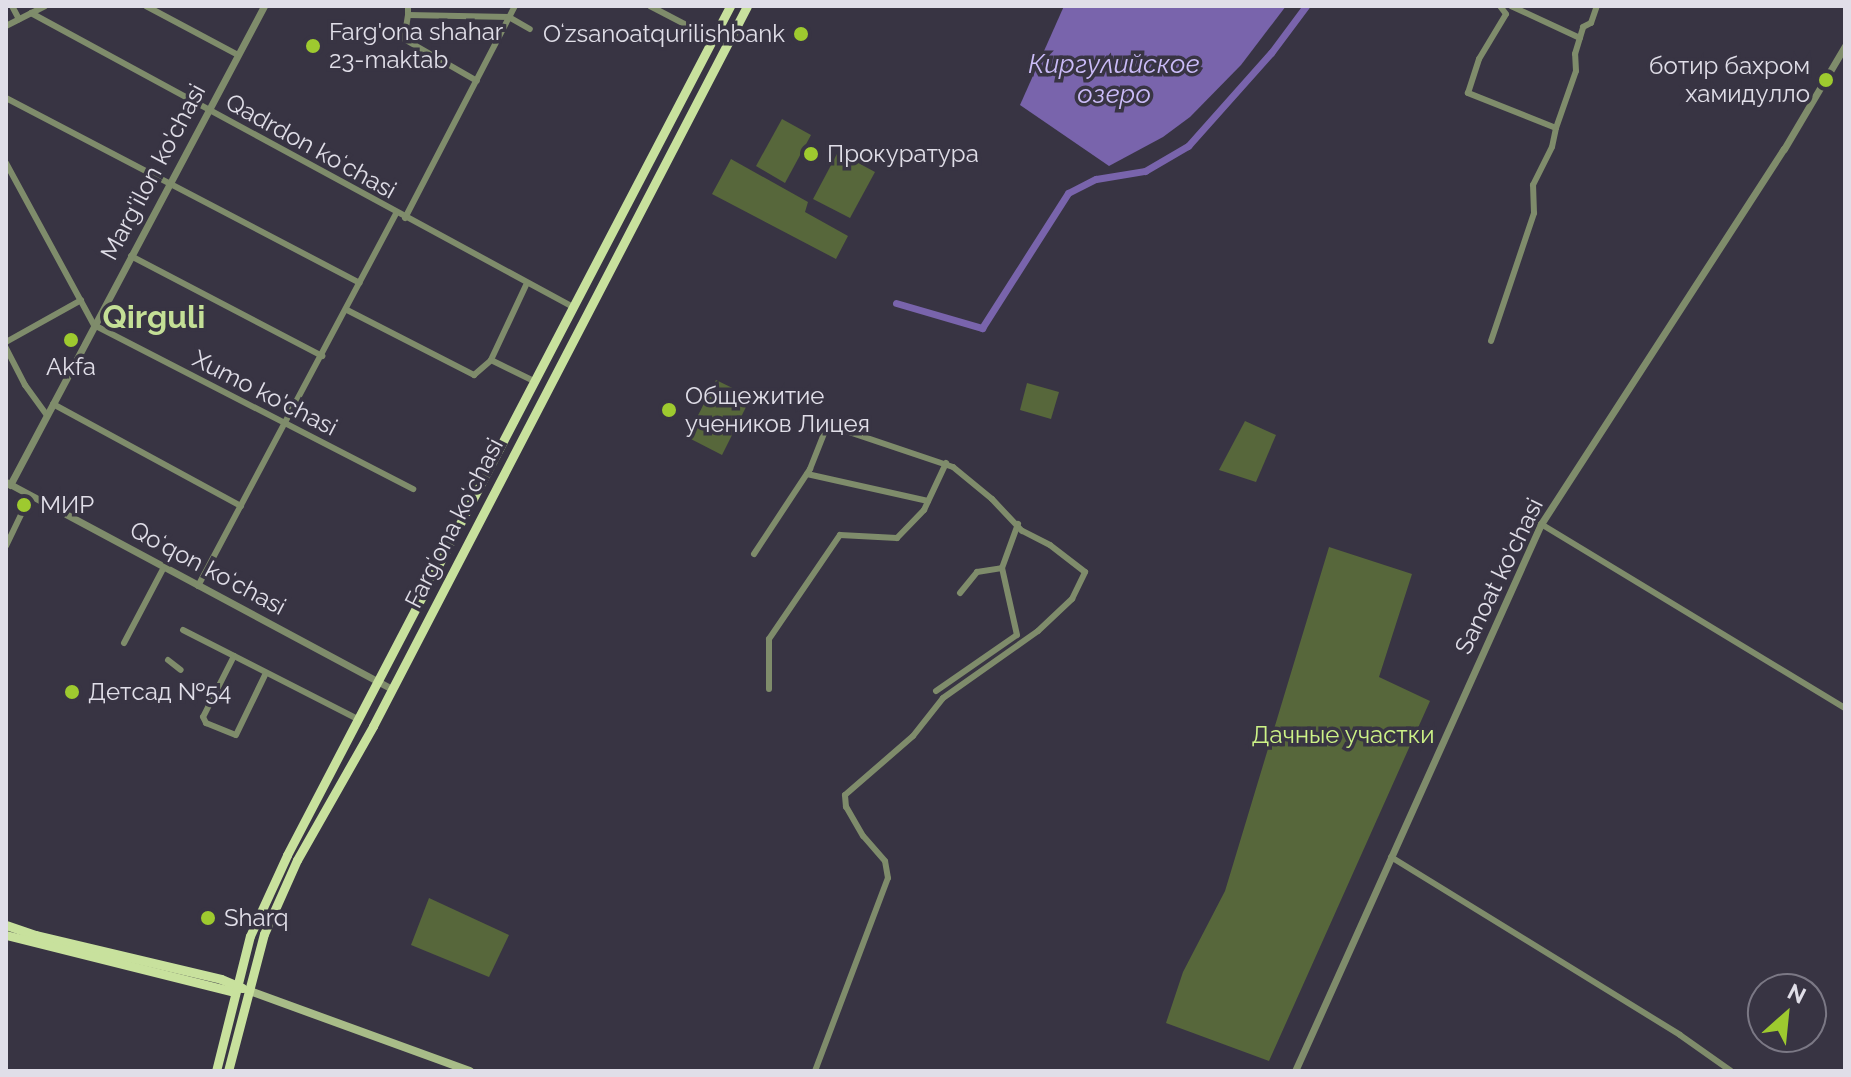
<!DOCTYPE html>
<meta charset="utf-8">
<style>
body{margin:0}
#map{position:relative;width:1851px;height:1077px;overflow:hidden;background:#383443;font-family:Raleway,sans-serif}
div>[style]{position:absolute}
.green>*{inset:0;background:#57673b}
.water>*{inset:0;background:#7964ac}
.canal>*{height:7px;margin:-3.5px;padding:0 3.5px;transform-origin:3.5px;border-radius:3.5px;background:#7964ac}
.minor>*{height:6px;margin:-3px;padding:0 3px;transform-origin:3px;border-radius:3px;background:#7f8c6b}
.tertiary>*{height:7px;margin:-3.5px;padding:0 3.5px;transform-origin:3.5px;border-radius:3.5px;background:#7f8c6b}
.secondary>*{height:8px;margin:-4px;padding:0 4px;transform-origin:4px;border-radius:4px;background:#a8bc88}
.primary>*{height:9px;margin:-4.5px;padding:0 4.5px;transform-origin:4.5px;border-radius:4.5px;background:#c8e19d}
.dots>*{width:22px;height:22px;translate:-50% -50%;box-sizing:border-box;border:4px solid #383443;border-radius:50%}
span{translate:-50% -50%;white-space:nowrap;text-align:center;line-height:1.15;-webkit-text-stroke:7px #383443;paint-order:stroke}
.poi-label{font-size:24px;color:#e0dee8}
.left{translate:0 -50%;text-align:left}
.right{translate:-100% -50%;text-align:right}
.street-label{font-size:24px;color:#e0dee8}
.park-label{font-size:24px;color:#cdf287}
.water-label{font-size:26px;color:#cbbcf8;font-style:italic}
.district-label{font-size:32px;color:#c4df96;font-weight:700}
.frame{position:absolute;inset:0;border:8px solid #e0dee8;pointer-events:none}
.north{position:absolute;left:1747px;top:973px;width:80px;height:80px;box-sizing:border-box;background:#383443;border:2px solid #7b7885;border-radius:50%;rotate:27deg;font-size:22px;font-weight:700;line-height:32px;text-align:center;color:#e0dee8}
.north::after{content:'';display:block;margin:auto;width:28px;height:36px;background:#9eca2f;clip-path:polygon(50% 0,100% 100%,50% 72%,0 100%)}
</style>
<div id="map">
<div class="green">
<div style="clip-path:polygon(782px 119px,811px 135px,785px 183px,756px 166px)"></div>
<div style="clip-path:polygon(838px 152px,875px 172px,850px 218px,813px 199px)"></div>
<div style="clip-path:polygon(731px 159px,808px 202px,805px 212px,848px 236px,836px 259px,712px 194px)"></div>
<div style="clip-path:polygon(716px 380px,751px 397px,722px 455px,687px 437px)"></div>
<div style="clip-path:polygon(1027px 383px,1059px 392px,1051px 419px,1020px 410px)"></div>
<div style="clip-path:polygon(1245px 421px,1276px 435px,1256px 482px,1219px 470px)"></div>
<div style="clip-path:polygon(1329px 547px,1412px 574px,1379px 677px,1430px 701px,1269px 1061px,1166px 1023px,1183px 972px,1225px 891px)"></div>
<div style="clip-path:polygon(429px 898px,509px 935px,489px 977px,411px 945px)"></div>
</div>
<div class="water">
<div style="clip-path:polygon(1064px 6px,1286px 6px,1241px 65px,1190px 117px,1163px 137px,1109px 166px,1020px 105px)"></div>
</div>
<div class="canal">
<div style="left:896px;top:303px;width:90px;rotate:16.2deg"></div>
<div style="left:982px;top:328px;width:160px;rotate:-57.5deg"></div>
<div style="left:1068px;top:193px;width:31px;rotate:-27deg"></div>
<div style="left:1096px;top:179px;width:50px;rotate:-9.3deg"></div>
<div style="left:1145px;top:171px;width:50px;rotate:-30.2deg"></div>
<div style="left:1188px;top:146px;width:125px;rotate:-48.3deg"></div>
<div style="left:1271px;top:53px;width:59px;rotate:-53.3deg"></div>
</div>
<div class="minor">
<div style="left:12px;top:6px;width:15px;rotate:62deg"></div>
<div style="left:146px;top:6px;width:104px;rotate:28deg"></div>
<div style="left:408px;top:6px;width:9px;rotate:90deg"></div>
<div style="left:408px;top:15px;width:101px;rotate:1.1deg"></div>
<div style="left:509px;top:17px;width:24px;rotate:30deg"></div>
<div style="left:650px;top:6px;width:71px;rotate:27.6deg"></div>
<div style="left:1511px;top:6px;width:76px;rotate:24.9deg"></div>
<div style="left:31px;top:13px;width:617px;rotate:28.48deg"></div>
<div style="left:408px;top:15px;width:24px;rotate:99deg"></div>
<div style="left:404px;top:39px;width:84px;rotate:29.9deg"></div>
<div style="left:6px;top:26px;width:44px;rotate:-27.1deg"></div>
<div style="left:6px;top:98px;width:399px;rotate:27.6deg"></div>
<div style="left:1556px;top:128px;width:60px;rotate:-70.7deg"></div>
<div style="left:1576px;top:71px;width:17px;rotate:-93deg"></div>
<div style="left:1575px;top:54px;width:28px;rotate:-73deg"></div>
<div style="left:1583px;top:27px;width:9px;rotate:-27deg"></div>
<div style="left:1591px;top:23px;width:18px;rotate:-71deg"></div>
<div style="left:6px;top:163px;width:184px;rotate:61.5deg"></div>
<div style="left:94px;top:325px;width:359px;rotate:27.2deg"></div>
<div style="left:405px;top:218px;width:239px;rotate:-62.6deg"></div>
<div style="left:131px;top:256px;width:216px;rotate:27.6deg"></div>
<div style="left:527px;top:283px;width:85px;rotate:115.1deg"></div>
<div style="left:491px;top:360px;width:50px;rotate:26.1deg"></div>
<div style="left:347px;top:310px;width:143px;rotate:27.1deg"></div>
<div style="left:474px;top:375px;width:23px;rotate:-41deg"></div>
<div style="left:1491px;top:341px;width:135px;rotate:-71.4deg"></div>
<div style="left:1534px;top:213px;width:28px;rotate:-92deg"></div>
<div style="left:1533px;top:185px;width:42px;rotate:-63.4deg"></div>
<div style="left:1552px;top:147px;width:19px;rotate:-78deg"></div>
<div style="left:1556px;top:128px;width:95px;rotate:-158.3deg"></div>
<div style="left:1468px;top:93px;width:36px;rotate:-72deg"></div>
<div style="left:1479px;top:59px;width:52px;rotate:-59deg"></div>
<div style="left:1506px;top:14px;width:10px;rotate:-127deg"></div>
<div style="left:6px;top:342px;width:86px;rotate:-29.2deg"></div>
<div style="left:6px;top:348px;width:42px;rotate:62.8deg"></div>
<div style="left:25px;top:385px;width:37px;rotate:54deg"></div>
<div style="left:53px;top:404px;width:214px;rotate:28.5deg"></div>
<div style="left:807px;top:474px;width:124px;rotate:12.6deg"></div>
<div style="left:1541px;top:524px;width:355px;rotate:31.2deg"></div>
<div style="left:6px;top:546px;width:55px;rotate:-64.4deg"></div>
<div style="left:754px;top:554px;width:102px;rotate:-56.6deg"></div>
<div style="left:810px;top:469px;width:46px;rotate:-68.4deg"></div>
<div style="left:198px;top:586px;width:422px;rotate:-62deg"></div>
<div style="left:960px;top:593px;width:27px;rotate:-51deg"></div>
<div style="left:977px;top:572px;width:25px;rotate:-9deg"></div>
<div style="left:183px;top:630px;width:196px;rotate:27deg"></div>
<div style="left:124px;top:643px;width:86px;rotate:-62.2deg"></div>
<div style="left:234px;top:656px;width:68px;rotate:116.9deg"></div>
<div style="left:203px;top:717px;width:7px;rotate:63deg"></div>
<div style="left:206px;top:723px;width:32px;rotate:22deg"></div>
<div style="left:236px;top:735px;width:69px;rotate:-64.2deg"></div>
<div style="left:168px;top:660px;width:16px;rotate:38deg"></div>
<div style="left:769px;top:689px;width:50px;rotate:-90deg"></div>
<div style="left:769px;top:639px;width:126px;rotate:-55.7deg"></div>
<div style="left:840px;top:535px;width:57px;rotate:3deg"></div>
<div style="left:897px;top:538px;width:39px;rotate:-46deg"></div>
<div style="left:924px;top:510px;width:52px;rotate:-64.9deg"></div>
<div style="left:936px;top:691px;width:98px;rotate:-34.7deg"></div>
<div style="left:1017px;top:635px;width:69px;rotate:-102.6deg"></div>
<div style="left:1002px;top:568px;width:47px;rotate:-70deg"></div>
<div style="left:1391px;top:857px;width:339px;rotate:31.6deg"></div>
<div style="left:1680px;top:1035px;width:62px;rotate:35.2deg"></div>
<div style="left:815px;top:1071px;width:206px;rotate:-69.3deg"></div>
<div style="left:888px;top:878px;width:17px;rotate:-100deg"></div>
<div style="left:885px;top:861px;width:33px;rotate:-131deg"></div>
<div style="left:863px;top:836px;width:34px;rotate:-120deg"></div>
<div style="left:846px;top:807px;width:12px;rotate:-95deg"></div>
<div style="left:845px;top:795px;width:90px;rotate:-40.9deg"></div>
<div style="left:913px;top:736px;width:48px;rotate:-51.7deg"></div>
<div style="left:943px;top:698px;width:116px;rotate:-35.2deg"></div>
<div style="left:1038px;top:631px;width:47px;rotate:-43.3deg"></div>
<div style="left:1072px;top:599px;width:30px;rotate:-64deg"></div>
<div style="left:1085px;top:572px;width:44px;rotate:-142.4deg"></div>
<div style="left:1050px;top:545px;width:31px;rotate:-153deg"></div>
<div style="left:1022px;top:531px;width:44px;rotate:-133.2deg"></div>
<div style="left:992px;top:499px;width:50px;rotate:-140.6deg"></div>
<div style="left:953px;top:467px;width:135px;rotate:-161.4deg"></div>
</div>
<div class="tertiary">
<div style="left:6px;top:482px;width:438px;rotate:28.2deg"></div>
<div style="left:10px;top:485px;width:542px;rotate:-62.06deg"></div>
<div style="left:1295px;top:1071px;width:600px;rotate:-65.79deg"></div>
<div style="left:1541px;top:524px;width:447px;rotate:-57.1deg"></div>
<div style="left:1784px;top:149px;width:120px;rotate:-59.4deg"></div>
</div>
<div class="secondary">
<div style="left:247px;top:990px;width:237px;rotate:20deg"></div>
</div>
<div class="primary">
<div style="left:6px;top:925px;width:31px;rotate:19deg"></div>
<div style="left:35px;top:935px;width:191px;rotate:13.3deg"></div>
<div style="left:221px;top:979px;width:23px;rotate:23deg"></div>
<div style="left:6px;top:935px;width:236px;rotate:14deg"></div>
<div style="left:216px;top:1071px;width:139px;rotate:-75.9deg"></div>
<div style="left:250px;top:936px;width:89px;rotate:-65.4deg"></div>
<div style="left:287px;top:855px;width:958px;rotate:-62.44deg"></div>
<div style="left:228px;top:1071px;width:142px;rotate:-75.3deg"></div>
<div style="left:264px;top:934px;width:81px;rotate:-66deg"></div>
<div style="left:297px;top:860px;width:154px;rotate:-60.4deg"></div>
<div style="left:373px;top:726px;width:811px;rotate:-62.55deg"></div>
</div>
<div class="dots">
<div style="left:801px;top:34px;background:#9eca2f"></div>
<div style="left:313px;top:46px;background:#9eca2f"></div>
<div style="left:1826px;top:80px;background:#9eca2f"></div>
<div style="left:811px;top:154px;background:#9eca2f"></div>
<div style="left:71px;top:340px;background:#9eca2f"></div>
<div style="left:669px;top:410px;background:#9eca2f"></div>
<div style="left:24px;top:505px;background:#9eca2f"></div>
<div style="left:72px;top:692px;background:#9eca2f"></div>
<div style="left:208px;top:918px;background:#9eca2f"></div>
</div>
<div class="poi-label">
<span class="left" style="left:329px;top:46px">Farg'ona shahar<br>23-maktab</span>
<span class="right" style="left:785px;top:34px">Oʻzsanoatqurilishbank</span>
<span class="right" style="left:1810px;top:80px">ботир бахром<br>хамидулло</span>
<span class="left" style="left:827px;top:154px">Прокуратура</span>
<span style="left:71px;top:367px">Akfa</span>
<span class="left" style="left:685px;top:410px">Общежитие<br>учеников Лицея</span>
<span class="left" style="left:40px;top:505px">МИР</span>
<span class="left" style="left:88px;top:692px">Детсад №54</span>
<span class="left" style="left:224px;top:918px">Sharq</span>
</div>
<div class="street-label">
<span style="left:311px;top:146px;rotate:29deg">Qadrdon koʻchasi</span>
<span style="left:153px;top:172px;rotate:-62deg">Marg'ilon ko'chasi</span>
<span style="left:265px;top:393px;rotate:27deg">Xumo ko'chasi</span>
<span style="left:454px;top:523px;rotate:-63deg">Fargʻona koʻchasi</span>
<span style="left:208px;top:568px;rotate:28deg">Qoʻqon koʻchasi</span>
<span style="left:1499px;top:576px;rotate:-64deg">Sanoat ko'chasi</span>
</div>
<div class="park-label">
<span style="left:1343px;top:735px">Дачные участки</span>
</div>
<div class="water-label">
<span style="left:1114px;top:80px">Киргулийское<br>озеро</span>
</div>
<div class="district-label">
<span style="left:154px;top:317px">Qirguli</span>
</div>
<div class="frame"></div>
<div class="north">N</div>
</div>
